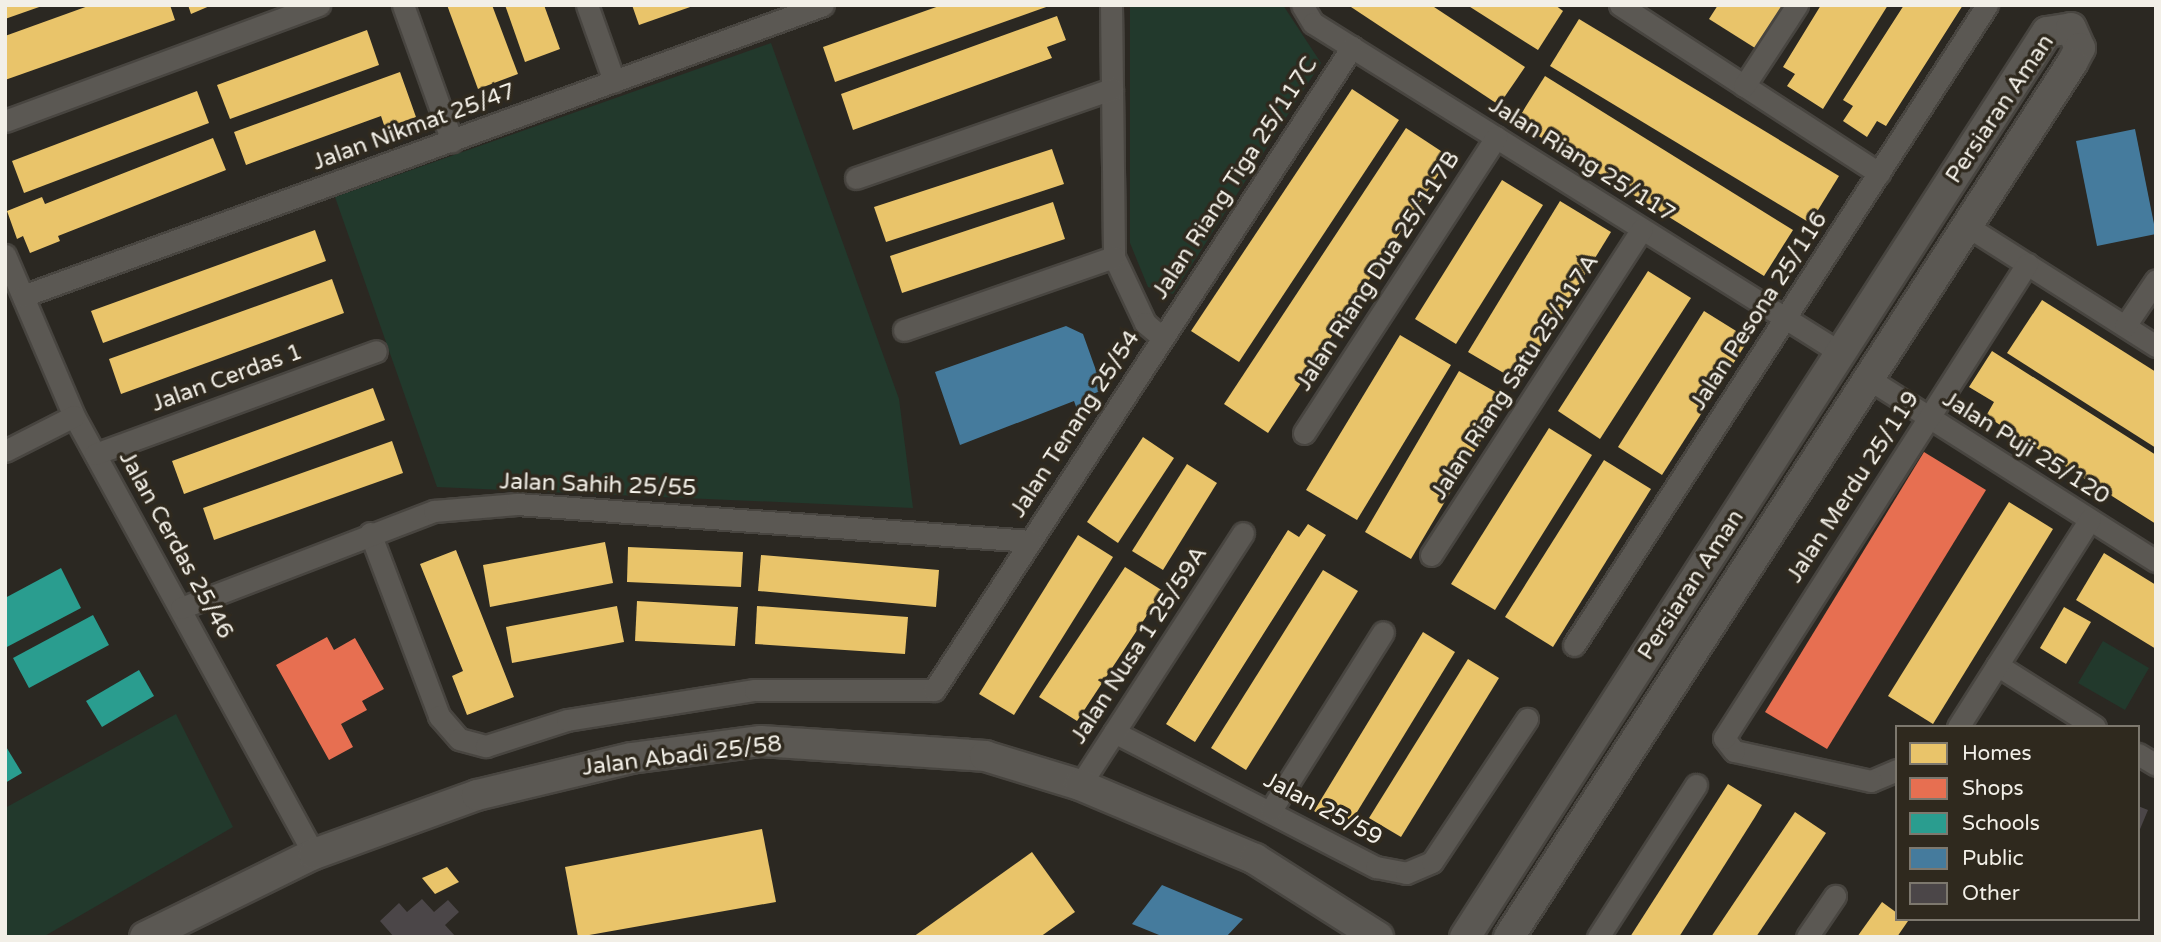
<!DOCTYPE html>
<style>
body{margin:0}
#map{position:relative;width:2161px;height:942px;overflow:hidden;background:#2b2822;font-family:"Varela Round",sans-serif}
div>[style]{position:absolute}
.green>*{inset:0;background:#22392c}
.homes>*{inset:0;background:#e9c46a}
.shops>*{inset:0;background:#e76f51}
.schools>*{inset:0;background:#2a9d8f}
.public>*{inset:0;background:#457b9d}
.building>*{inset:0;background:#4b4648}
.roads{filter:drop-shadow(2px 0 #484540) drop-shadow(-2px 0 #484540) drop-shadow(0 2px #484540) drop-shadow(0 -2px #484540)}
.street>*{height:21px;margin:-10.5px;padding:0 10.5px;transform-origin:10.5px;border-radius:10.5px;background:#5b5853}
.secondary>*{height:30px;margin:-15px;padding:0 15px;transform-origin:15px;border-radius:15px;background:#5b5853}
span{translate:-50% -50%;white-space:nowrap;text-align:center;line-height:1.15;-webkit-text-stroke:7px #2f291e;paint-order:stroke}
.street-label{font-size:23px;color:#f2efe7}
.frame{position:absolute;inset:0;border:7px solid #f2efe7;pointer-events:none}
.legend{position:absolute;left:1895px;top:725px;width:245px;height:196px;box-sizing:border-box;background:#2f291e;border:2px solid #7d786e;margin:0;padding:9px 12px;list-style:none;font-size:21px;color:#f2efe7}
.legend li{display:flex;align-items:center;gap:14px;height:35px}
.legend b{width:35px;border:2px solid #7d786e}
</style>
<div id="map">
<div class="green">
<div style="clip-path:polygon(1130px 5px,1283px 5px,1321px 63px,1173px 294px,1148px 287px,1130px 243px)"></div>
<div style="clip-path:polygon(771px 43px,899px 399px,913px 508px,437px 487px,335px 197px)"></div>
<div style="clip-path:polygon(2103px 641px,2149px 668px,2125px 710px,2078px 683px)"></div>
<div style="clip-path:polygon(176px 714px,233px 827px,43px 937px,5px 937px,5px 808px)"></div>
</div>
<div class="homes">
<div style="clip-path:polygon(5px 5px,42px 5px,42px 6px,5px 19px)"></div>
<div style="clip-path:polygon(91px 5px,170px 5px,175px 20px,5px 80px,5px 36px)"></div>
<div style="clip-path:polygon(188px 5px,212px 5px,191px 14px)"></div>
<div style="clip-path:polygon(447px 5px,492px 5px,518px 74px,478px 89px)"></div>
<div style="clip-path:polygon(505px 5px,544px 5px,560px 49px,525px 62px)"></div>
<div style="clip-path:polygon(632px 5px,693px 5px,693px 6px,639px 25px)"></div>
<div style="clip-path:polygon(942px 5px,1049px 6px,835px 82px,823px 47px)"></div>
<div style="clip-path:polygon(1348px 5px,1431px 5px,1525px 67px,1499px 105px)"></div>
<div style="clip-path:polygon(1467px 5px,1555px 5px,1563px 11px,1538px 50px)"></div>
<div style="clip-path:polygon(1718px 5px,1783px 5px,1755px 48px,1709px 19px)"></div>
<div style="clip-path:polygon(1821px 5px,1888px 5px,1823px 109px,1787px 86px,1795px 74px,1783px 67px)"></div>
<div style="clip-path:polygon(1904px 5px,1963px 5px,1886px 126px,1877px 121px,1867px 137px,1843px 121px,1853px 106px,1843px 100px)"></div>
<div style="clip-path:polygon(1057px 16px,1066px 40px,1047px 47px,1052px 58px,853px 130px,841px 94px)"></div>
<div style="clip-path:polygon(1579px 19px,1839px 176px,1810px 223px,1550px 66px)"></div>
<div style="clip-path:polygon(367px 30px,379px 65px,230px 119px,217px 85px)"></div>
<div style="clip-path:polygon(400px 72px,416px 117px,385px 128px,381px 116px,246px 165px,234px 132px)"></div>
<div style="clip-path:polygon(1545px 76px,1793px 230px,1764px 276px,1516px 122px)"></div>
<div style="clip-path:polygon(1352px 89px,1399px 120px,1239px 362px,1191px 331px)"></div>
<div style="clip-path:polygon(197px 91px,209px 123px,24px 193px,12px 161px)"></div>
<div style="clip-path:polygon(1406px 128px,1450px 157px,1268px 433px,1224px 404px)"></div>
<div style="clip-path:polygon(213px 138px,226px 170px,58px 236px,60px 241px,30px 253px,23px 236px,17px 239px,7px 211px,42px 197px,45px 204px)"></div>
<div style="clip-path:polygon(1052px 149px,1064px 184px,886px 242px,874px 207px)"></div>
<div style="clip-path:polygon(1502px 180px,1543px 205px,1456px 344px,1415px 319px)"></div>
<div style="clip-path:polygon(1560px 201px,1611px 232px,1519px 382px,1468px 352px)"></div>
<div style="clip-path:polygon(1053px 202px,1065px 239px,902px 293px,890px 256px)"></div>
<div style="clip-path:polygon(315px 230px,326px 261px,103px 343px,91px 311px)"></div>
<div style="clip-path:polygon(1648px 271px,1691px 298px,1600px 439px,1558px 411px)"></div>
<div style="clip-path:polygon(332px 279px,344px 313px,121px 394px,109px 359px)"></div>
<div style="clip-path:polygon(2042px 300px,2156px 372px,2156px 448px,2007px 353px)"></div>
<div style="clip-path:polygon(1704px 311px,1749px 339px,1662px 475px,1618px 447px)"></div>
<div style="clip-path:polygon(1400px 335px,1451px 365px,1357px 520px,1306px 490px)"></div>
<div style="clip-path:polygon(1992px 351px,2156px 455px,2156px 524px,1986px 416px,1994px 402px,1969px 387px)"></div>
<div style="clip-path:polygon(1459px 371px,1506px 398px,1411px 559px,1365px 532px)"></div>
<div style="clip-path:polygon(373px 388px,385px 420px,184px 494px,172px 461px)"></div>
<div style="clip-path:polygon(1549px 428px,1592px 455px,1495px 610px,1451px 584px)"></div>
<div style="clip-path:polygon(1143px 437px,1174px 458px,1118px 543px,1087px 522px)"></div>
<div style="clip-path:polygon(392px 441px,403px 473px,214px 540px,203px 508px)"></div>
<div style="clip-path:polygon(1604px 460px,1651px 489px,1553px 647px,1505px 617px)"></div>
<div style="clip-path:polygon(1187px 464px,1217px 483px,1163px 570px,1132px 551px)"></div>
<div style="clip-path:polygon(2009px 502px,2053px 529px,1933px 724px,1888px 696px)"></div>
<div style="clip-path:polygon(1308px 524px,1326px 535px,1195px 742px,1166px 724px,1288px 530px,1299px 537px)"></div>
<div style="clip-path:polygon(1078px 535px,1113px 557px,1014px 715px,979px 694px)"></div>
<div style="clip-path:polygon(605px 542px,613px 583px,490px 607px,483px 565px)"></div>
<div style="clip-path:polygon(628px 547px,743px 552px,741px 587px,627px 582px)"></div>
<div style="clip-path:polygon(456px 550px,514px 697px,467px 715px,452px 676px,463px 671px,420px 564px)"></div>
<div style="clip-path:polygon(2104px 553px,2156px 585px,2156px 649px,2076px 600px)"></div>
<div style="clip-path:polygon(761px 555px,939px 570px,936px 607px,758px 591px)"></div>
<div style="clip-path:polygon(1125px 567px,1163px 591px,1077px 721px,1039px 697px)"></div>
<div style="clip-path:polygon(1323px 570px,1358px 591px,1246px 770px,1211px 748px)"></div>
<div style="clip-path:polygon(637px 601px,738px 607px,735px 646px,635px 641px)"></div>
<div style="clip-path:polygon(617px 606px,624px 642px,512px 663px,506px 627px)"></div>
<div style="clip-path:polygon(757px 606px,908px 617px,905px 654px,755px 644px)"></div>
<div style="clip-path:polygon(2064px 607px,2091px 622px,2066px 664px,2040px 648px)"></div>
<div style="clip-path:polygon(1423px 632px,1455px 652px,1346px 830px,1314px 811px)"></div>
<div style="clip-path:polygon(1468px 659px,1499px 678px,1401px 837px,1369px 818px)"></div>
<div style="clip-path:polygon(1728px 784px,1762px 805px,1755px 817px,1679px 937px,1630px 937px)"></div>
<div style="clip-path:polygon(1795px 812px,1826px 833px,1783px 897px,1756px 937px,1711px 937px)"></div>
<div style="clip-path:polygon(762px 829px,776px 902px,578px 937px,565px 867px)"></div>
<div style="clip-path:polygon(1032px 852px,1075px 912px,1040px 937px,913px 937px)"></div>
<div style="clip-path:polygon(447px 867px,459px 882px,435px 894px,422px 878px)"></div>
<div style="clip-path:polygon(1882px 902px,1908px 921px,1897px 937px,1857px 937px)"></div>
</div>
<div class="shops">
<div style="clip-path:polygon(1924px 452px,1986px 490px,1827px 749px,1765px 712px)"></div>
<div style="clip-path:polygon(327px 637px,334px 650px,355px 638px,384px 689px,362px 701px,367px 710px,341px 724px,353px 747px,329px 760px,276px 665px)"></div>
</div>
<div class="schools">
<div style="clip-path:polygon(61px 568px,81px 608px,5px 648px,5px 598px)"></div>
<div style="clip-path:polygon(93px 615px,109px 645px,29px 688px,13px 658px)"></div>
<div style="clip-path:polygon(139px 670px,154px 696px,102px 727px,86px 701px)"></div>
<div style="clip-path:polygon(5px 745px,22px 773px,5px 783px)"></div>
</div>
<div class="public">
<div style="clip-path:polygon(2135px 129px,2156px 234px,2097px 246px,2076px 141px)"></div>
<div style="clip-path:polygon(1066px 326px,1083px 334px,1103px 390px,1085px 397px,1091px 414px,1080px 418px,1074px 401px,960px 445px,935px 372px)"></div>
<div style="clip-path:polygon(1162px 885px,1243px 919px,1226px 937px,1164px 937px,1132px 924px)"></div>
</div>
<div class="building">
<div style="clip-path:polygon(2138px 806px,2148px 810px,2138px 834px)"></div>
<div style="clip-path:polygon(422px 899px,434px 912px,448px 900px,459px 912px,445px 925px,456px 937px,394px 937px,380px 921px,399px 903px,407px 912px)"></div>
</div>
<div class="roads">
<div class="street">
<div style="left:403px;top:5px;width:145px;rotate:70.2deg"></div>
<div style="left:587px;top:5px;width:81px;rotate:70.4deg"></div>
<div style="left:1111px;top:5px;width:252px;rotate:89.3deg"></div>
<div style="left:1114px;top:257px;width:73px;rotate:64.8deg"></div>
<div style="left:1145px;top:323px;width:23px;rotate:40deg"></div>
<div style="left:1302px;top:5px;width:21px;rotate:59deg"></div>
<div style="left:1313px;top:23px;width:623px;rotate:32.01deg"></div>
<div style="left:1620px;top:5px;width:309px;rotate:33deg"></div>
<div style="left:1744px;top:86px;width:97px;rotate:-56.8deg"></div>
<div style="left:5px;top:121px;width:335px;rotate:-20.3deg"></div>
<div style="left:856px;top:178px;width:271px;rotate:-19.2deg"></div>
<div style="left:1967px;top:226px;width:224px;rotate:32.4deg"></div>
<div style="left:5px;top:255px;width:175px;rotate:66.8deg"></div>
<div style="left:74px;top:416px;width:499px;rotate:61.3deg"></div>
<div style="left:23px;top:296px;width:851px;rotate:-19.99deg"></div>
<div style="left:2125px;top:326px;width:55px;rotate:-56deg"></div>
<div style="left:904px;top:330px;width:222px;rotate:-19.2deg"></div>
<div style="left:1869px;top:379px;width:340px;rotate:32.4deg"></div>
<div style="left:1304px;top:433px;width:353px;rotate:-57deg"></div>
<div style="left:5px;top:451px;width:77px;rotate:-26.9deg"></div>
<div style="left:95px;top:454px;width:299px;rotate:-20.1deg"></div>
<div style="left:370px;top:533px;width:196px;rotate:69.3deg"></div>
<div style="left:439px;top:716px;width:30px;rotate:49deg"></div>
<div style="left:459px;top:739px;width:28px;rotate:15deg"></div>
<div style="left:486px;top:746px;width:85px;rotate:-17.8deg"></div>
<div style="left:567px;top:720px;width:190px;rotate:-9.1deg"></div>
<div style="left:755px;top:690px;width:179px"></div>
<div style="left:934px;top:690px;width:767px;rotate:-56.97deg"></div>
<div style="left:1431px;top:555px;width:388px;rotate:-57.1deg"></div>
<div style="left:181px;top:608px;width:271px;rotate:-21deg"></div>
<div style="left:434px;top:511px;width:83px;rotate:-4.8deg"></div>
<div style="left:517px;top:504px;width:515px;rotate:4.12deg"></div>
<div style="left:1574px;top:645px;width:762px;rotate:-57.17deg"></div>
<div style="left:1997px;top:665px;width:116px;rotate:32.3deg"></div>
<div style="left:1958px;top:727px;width:246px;rotate:-57.6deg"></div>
<div style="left:1114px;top:732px;width:295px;rotate:27.3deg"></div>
<div style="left:1376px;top:867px;width:31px;rotate:11deg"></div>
<div style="left:1406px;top:873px;width:28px;rotate:-23deg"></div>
<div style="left:1432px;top:862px;width:172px;rotate:-56.4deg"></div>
<div style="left:2138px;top:754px;width:21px;rotate:31deg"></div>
<div style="left:1897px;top:770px;width:28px;rotate:157deg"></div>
<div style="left:1871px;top:781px;width:140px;rotate:-167.6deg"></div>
<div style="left:1734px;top:751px;width:16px;rotate:-128deg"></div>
<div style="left:1724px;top:738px;width:563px;rotate:-57.41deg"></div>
<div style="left:1080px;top:785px;width:300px;rotate:-57.1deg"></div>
<div style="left:1271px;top:810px;width:210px;rotate:-57.8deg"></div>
<div style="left:1598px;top:937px;width:181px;rotate:-57.2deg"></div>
<div style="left:1807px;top:937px;width:50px;rotate:-55.7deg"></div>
</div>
<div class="secondary">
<div style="left:145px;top:937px;width:188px;rotate:-26.2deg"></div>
<div style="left:314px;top:854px;width:173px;rotate:-19.9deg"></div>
<div style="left:477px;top:795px;width:158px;rotate:-13.5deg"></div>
<div style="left:631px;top:758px;width:131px;rotate:-7.5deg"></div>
<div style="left:761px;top:741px;width:225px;rotate:3.8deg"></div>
<div style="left:985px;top:756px;width:99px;rotate:17deg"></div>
<div style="left:1080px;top:785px;width:190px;rotate:22.9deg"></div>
<div style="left:1255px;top:859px;width:146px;rotate:32.4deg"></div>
<div style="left:1465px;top:937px;width:1076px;rotate:-57.26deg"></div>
<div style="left:2047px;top:32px;width:24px;rotate:-9deg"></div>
<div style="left:2071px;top:28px;width:22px;rotate:66deg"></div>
<div style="left:2080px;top:48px;width:17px;rotate:118deg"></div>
<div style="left:2072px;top:63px;width:1040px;rotate:122.79deg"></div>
</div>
</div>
<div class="street-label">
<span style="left:2000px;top:109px;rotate:-56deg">Persiaran Aman</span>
<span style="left:414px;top:127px;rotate:-20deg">Jalan Nikmat 25/47</span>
<span style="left:1582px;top:160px;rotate:32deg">Jalan Riang 25/117</span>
<span style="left:1235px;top:178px;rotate:-57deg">Jalan Riang Tiga 25/117C</span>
<span style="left:1378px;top:271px;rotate:-57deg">Jalan Riang Dua 25/117B</span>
<span style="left:1759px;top:311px;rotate:-57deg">Jalan Pesona 25/116</span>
<span style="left:1515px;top:377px;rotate:-57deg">Jalan Riang Satu 25/117A</span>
<span style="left:227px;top:378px;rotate:-20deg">Jalan Cerdas 1</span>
<span style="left:1075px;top:424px;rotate:-57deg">Jalan Tenang 25/54</span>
<span style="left:2026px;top:448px;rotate:32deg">Jalan Puji 25/120</span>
<span style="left:598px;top:485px;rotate:2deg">Jalan Sahih 25/55</span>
<span style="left:1853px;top:487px;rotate:-57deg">Jalan Merdu 25/119</span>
<span style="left:176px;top:545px;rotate:61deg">Jalan Cerdas 25/46</span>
<span style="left:1691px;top:585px;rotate:-57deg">Persiaran Aman</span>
<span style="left:1139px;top:645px;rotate:-57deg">Jalan Nusa 1 25/59A</span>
<span style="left:682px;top:756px;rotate:-7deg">Jalan Abadi 25/58</span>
<span style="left:1323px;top:809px;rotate:28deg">Jalan 25/59</span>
</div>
<div class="frame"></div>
<ul class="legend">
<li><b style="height:19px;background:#e9c46a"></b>Homes</li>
<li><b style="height:19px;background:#e76f51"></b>Shops</li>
<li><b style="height:19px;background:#2a9d8f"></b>Schools</li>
<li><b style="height:19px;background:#457b9d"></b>Public</li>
<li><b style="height:19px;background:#4b4648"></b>Other</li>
</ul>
</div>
